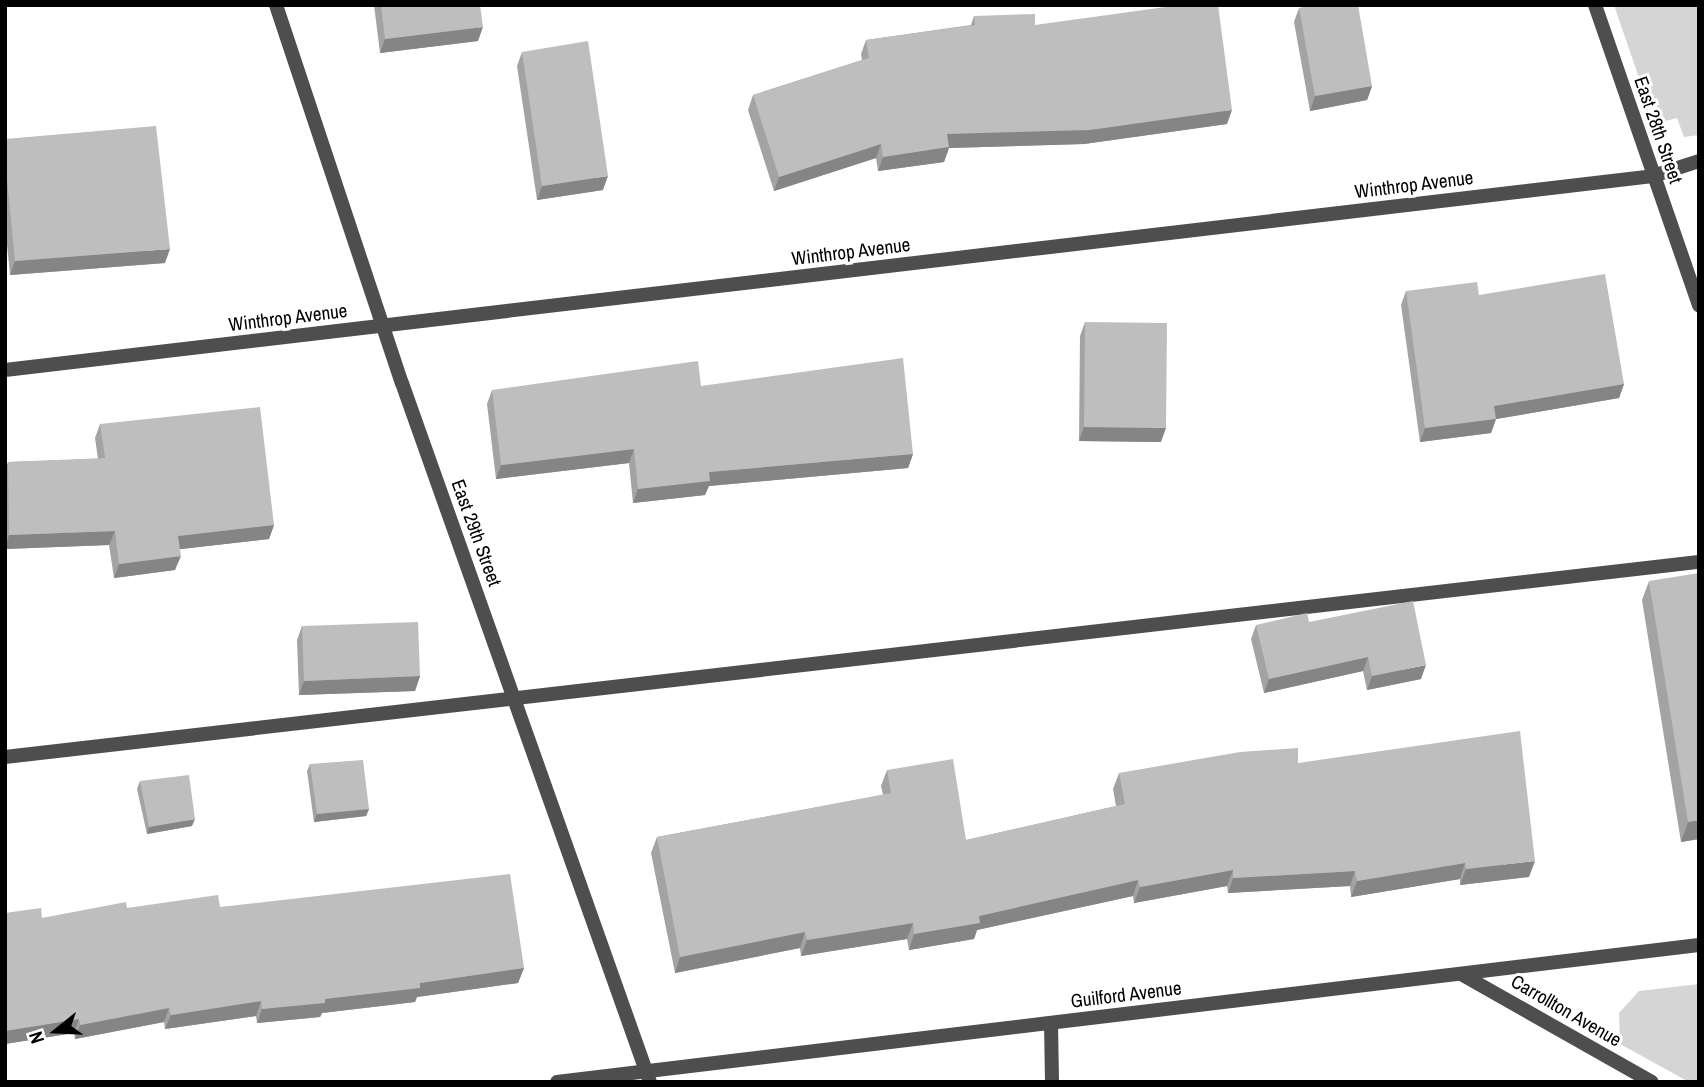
<!DOCTYPE html>
<style>
body{margin:0}
#map{position:relative;width:1704px;height:1087px;overflow:hidden;background:#fff;font-family:"Archivo Narrow",sans-serif}
div>[style]{position:absolute}
.green>*{inset:0;background:#d5d5d5}
.lane>*{height:14px;margin:-7px;padding:0 7px;transform-origin:7px;border-radius:7px;background:#4e4e4e}
.street>*{height:14px;margin:-7px;padding:0 7px;transform-origin:7px;border-radius:7px;background:#4e4e4e}
.wall>*{inset:0;background:#a3a3a3}
.shaded-wall>*{inset:0;background:#858585}
.building>*{inset:0;background:#bebebe}
span{translate:-50% -50%;white-space:nowrap;text-align:center;line-height:1.15;-webkit-text-stroke:6px #fff;paint-order:stroke}
.street-label{font-size:19px;color:#000}
.frame{position:absolute;inset:0;border:7px solid #000;pointer-events:none}
.north{position:absolute;left:21px;top:996px;width:70px;height:70px;-webkit-text-stroke:5px #fff;paint-order:stroke;rotate:252deg;font-size:19px;font-weight:700;line-height:28px;text-align:center;color:#000}
.north::after{content:'';display:block;margin:auto;width:24px;height:32px;background:#000;clip-path:polygon(50% 0,100% 100%,50% 72%,0 100%)}
</style>
<div id="map">
<div class="green">
<div style="clip-path:polygon(1614px 5px,1699px 5px,1699px 135px,1684px 137px,1677px 118px,1658px 123px,1651px 113px)"></div>
<div style="clip-path:polygon(1699px 984px,1699px 1082px,1689px 1082px,1620px 1044px,1619px 1013px,1639px 991px)"></div>
</div>
<div class="lane">
<div style="left:5px;top:757px;width:1705px;rotate:-6.57deg"></div>
<div style="left:1051px;top:1023px;width:59px;rotate:89deg"></div>
</div>
<div class="street">
<div style="left:276px;top:5px;width:398px;rotate:71.6deg"></div>
<div style="left:402px;top:383px;width:742px;rotate:70.47deg"></div>
<div style="left:1595px;top:5px;width:318px;rotate:70.9deg"></div>
<div style="left:5px;top:370px;width:1659px;rotate:-6.71deg"></div>
<div style="left:1653px;top:176px;width:48px;rotate:-18.1deg"></div>
<div style="left:1461px;top:974px;width:219px;rotate:29.5deg"></div>
<div style="left:557px;top:1082px;width:1150px;rotate:-6.84deg"></div>
</div>
<div class="wall">
<div style="clip-path:polygon(374px 5px,480px 5px,478px 41px,380px 53px)"></div>
<div style="clip-path:polygon(1299px 8px,1372px 86px,1367px 100px,1310px 111px,1294px 22px)"></div>
<div style="clip-path:polygon(974px 16px,1035px 25px,1227px 124px,1084px 144px,949px 148px,944px 162px,878px 171px,876px 158px,774px 191px,748px 110px,753px 95px,862px 60px,861px 54px,866px 40px,971px 25px)"></div>
<div style="clip-path:polygon(522px 52px,603px 190px,537px 200px,517px 66px)"></div>
<div style="clip-path:polygon(5px 139px,165px 263px,10px 275px,5px 224px)"></div>
<div style="clip-path:polygon(1406px 291px,1479px 295px,1624px 384px,1619px 398px,1496px 419px,1491px 433px,1420px 442px,1401px 305px)"></div>
<div style="clip-path:polygon(1085px 322px,1161px 442px,1079px 441px,1080px 336px)"></div>
<div style="clip-path:polygon(701px 386px,913px 454px,908px 468px,709px 486px,705px 495px,633px 503px,629px 463px,496px 479px,487px 404px,492px 390px)"></div>
<div style="clip-path:polygon(100px 424px,274px 525px,269px 539px,180px 549px,175px 570px,114px 578px,109px 545px,5px 549px,5px 469px,8px 462px,98px 459px,95px 438px)"></div>
<div style="clip-path:polygon(1649px 581px,1699px 839px,1681px 842px,1642px 600px)"></div>
<div style="clip-path:polygon(1309px 622px,1421px 679px,1367px 690px,1363px 671px,1264px 693px,1251px 639px,1256px 625px)"></div>
<div style="clip-path:polygon(302px 626px,420px 676px,415px 691px,299px 695px,297px 640px)"></div>
<div style="clip-path:polygon(1298px 763px,1529px 877px,1460px 885px,1460px 879px,1351px 897px,1350px 886px,1228px 893px,1227px 886px,1134px 903px,1133px 896px,977px 930px,974px 939px,909px 950px,907px 939px,801px 956px,800px 948px,675px 973px,651px 853px,657px 837px,883px 795px,881px 786px,887px 770px,966px 840px,1116px 806px,1113px 789px,1119px 773px)"></div>
<div style="clip-path:polygon(310px 764px,369px 809px,366px 816px,314px 822px,307px 771px)"></div>
<div style="clip-path:polygon(140px 781px,192px 826px,147px 834px,137px 789px)"></div>
<div style="clip-path:polygon(220px 907px,524px 968px,518px 983px,417px 997px,415px 1002px,322px 1013px,320px 1017px,257px 1023px,256px 1016px,165px 1029px,164px 1022px,75px 1039px,74px 1033px,5px 1044px,5px 913px,42px 918px,127px 908px)"></div>
</div>
<div class="shaded-wall">
<div style="clip-path:polygon(483px 27px,478px 41px,380px 53px,385px 39px)"></div>
<div style="clip-path:polygon(1372px 86px,1367px 100px,1310px 111px,1315px 96px)"></div>
<div style="clip-path:polygon(1232px 110px,1227px 124px,1084px 144px,949px 148px,944px 162px,878px 171px,883px 157px,947px 134px)"></div>
<div style="clip-path:polygon(881px 144px,876px 158px,774px 191px,779px 177px)"></div>
<div style="clip-path:polygon(608px 176px,603px 190px,537px 200px,542px 186px)"></div>
<div style="clip-path:polygon(170px 249px,165px 263px,10px 275px,15px 261px)"></div>
<div style="clip-path:polygon(1624px 384px,1619px 398px,1496px 419px,1491px 433px,1420px 442px,1425px 428px,1494px 406px)"></div>
<div style="clip-path:polygon(1084px 427px,1166px 428px,1161px 442px,1079px 441px)"></div>
<div style="clip-path:polygon(634px 449px,629px 463px,496px 479px,501px 465px)"></div>
<div style="clip-path:polygon(913px 454px,908px 468px,709px 486px,705px 495px,633px 503px,638px 489px,709px 472px)"></div>
<div style="clip-path:polygon(274px 525px,269px 539px,173px 550px,178px 536px)"></div>
<div style="clip-path:polygon(115px 531px,109px 545px,5px 549px,9px 535px)"></div>
<div style="clip-path:polygon(181px 556px,175px 570px,114px 578px,119px 564px)"></div>
<div style="clip-path:polygon(1368px 657px,1363px 671px,1264px 693px,1269px 679px)"></div>
<div style="clip-path:polygon(1426px 665px,1421px 679px,1367px 690px,1372px 676px)"></div>
<div style="clip-path:polygon(420px 676px,415px 691px,299px 695px,304px 681px)"></div>
<div style="clip-path:polygon(369px 809px,366px 816px,314px 822px,317px 814px)"></div>
<div style="clip-path:polygon(195px 819px,192px 826px,147px 834px,149px 827px)"></div>
<div style="clip-path:polygon(1699px 820px,1699px 839px,1681px 842px,1688px 822px)"></div>
<div style="clip-path:polygon(1535px 861px,1529px 877px,1460px 885px,1466px 869px)"></div>
<div style="clip-path:polygon(1465px 863px,1460px 879px,1351px 897px,1357px 881px)"></div>
<div style="clip-path:polygon(1233px 870px,1227px 886px,1134px 903px,1140px 887px)"></div>
<div style="clip-path:polygon(1355px 871px,1350px 886px,1228px 893px,1233px 878px)"></div>
<div style="clip-path:polygon(1138px 880px,1133px 896px,977px 930px,974px 939px,909px 950px,914px 934px,979px 916px)"></div>
<div style="clip-path:polygon(913px 923px,907px 939px,801px 956px,807px 940px)"></div>
<div style="clip-path:polygon(805px 932px,800px 948px,675px 973px,680px 957px)"></div>
<div style="clip-path:polygon(524px 968px,518px 983px,417px 997px,415px 1002px,322px 1013px,320px 1017px,257px 1023px,262px 1009px,420px 983px)"></div>
<div style="clip-path:polygon(261px 1001px,256px 1016px,165px 1029px,171px 1015px)"></div>
<div style="clip-path:polygon(169px 1008px,164px 1022px,75px 1039px,80px 1025px)"></div>
<div style="clip-path:polygon(79px 1019px,74px 1033px,5px 1044px,5px 1031px)"></div>
</div>
<div class="building">
<div style="clip-path:polygon(381px 5px,480px 5px,483px 27px,385px 39px)"></div>
<div style="clip-path:polygon(1180px 5px,1218px 5px,1232px 110px,1090px 130px,947px 134px,949px 147px,883px 157px,881px 144px,779px 177px,753px 95px,869px 58px,866px 40px,975px 25px,974px 16px,1035px 14px,1035px 25px)"></div>
<div style="clip-path:polygon(1313px 5px,1358px 5px,1372px 86px,1315px 96px,1299px 8px)"></div>
<div style="clip-path:polygon(588px 41px,608px 176px,542px 186px,522px 52px)"></div>
<div style="clip-path:polygon(156px 126px,170px 249px,15px 261px,5px 159px,5px 139px)"></div>
<div style="clip-path:polygon(1605px 274px,1624px 384px,1494px 406px,1496px 419px,1425px 428px,1406px 291px,1477px 282px,1479px 295px)"></div>
<div style="clip-path:polygon(1085px 322px,1167px 323px,1166px 428px,1084px 427px)"></div>
<div style="clip-path:polygon(903px 358px,913px 454px,709px 472px,710px 481px,638px 489px,634px 449px,501px 465px,492px 390px,698px 361px,701px 386px)"></div>
<div style="clip-path:polygon(260px 407px,274px 525px,178px 536px,181px 556px,119px 564px,115px 531px,9px 535px,8px 462px,105px 458px,100px 424px)"></div>
<div style="clip-path:polygon(1699px 573px,1699px 820px,1688px 822px,1649px 581px)"></div>
<div style="clip-path:polygon(1413px 601px,1426px 665px,1372px 676px,1368px 657px,1269px 679px,1256px 625px,1307px 613px,1309px 622px)"></div>
<div style="clip-path:polygon(418px 622px,420px 676px,304px 681px,302px 626px)"></div>
<div style="clip-path:polygon(1520px 731px,1535px 861px,1466px 869px,1465px 863px,1357px 881px,1355px 871px,1233px 878px,1233px 870px,1140px 887px,1138px 880px,979px 916px,980px 923px,914px 934px,913px 923px,807px 940px,805px 932px,680px 957px,657px 837px,891px 793px,887px 770px,953px 759px,966px 840px,1125px 804px,1119px 773px,1240px 752px,1298px 748px,1298px 763px)"></div>
<div style="clip-path:polygon(363px 760px,369px 809px,317px 814px,310px 764px)"></div>
<div style="clip-path:polygon(189px 775px,195px 819px,149px 827px,140px 781px)"></div>
<div style="clip-path:polygon(510px 874px,524px 968px,420px 983px,420px 988px,325px 999px,325px 1003px,262px 1009px,261px 1001px,171px 1015px,169px 1008px,80px 1025px,79px 1019px,5px 1031px,5px 913px,41px 908px,42px 918px,126px 902px,127px 908px,218px 895px,220px 907px)"></div>
</div>
<div class="street-label">
<span style="left:1658px;top:130px;rotate:71deg">East 28th Street</span>
<span style="left:1414px;top:185px;rotate:-7deg">Winthrop Avenue</span>
<span style="left:851px;top:252px;rotate:-7deg">Winthrop Avenue</span>
<span style="left:288px;top:318px;rotate:-7deg">Winthrop Avenue</span>
<span style="left:476px;top:533px;rotate:70deg">East 29th Street</span>
<span style="left:1126px;top:995px;rotate:-7deg">Guilford Avenue</span>
<span style="left:1566px;top:1011px;rotate:30deg">Carrollton Avenue</span>
</div>
<div class="frame"></div>
<div class="north">N</div>
</div>
